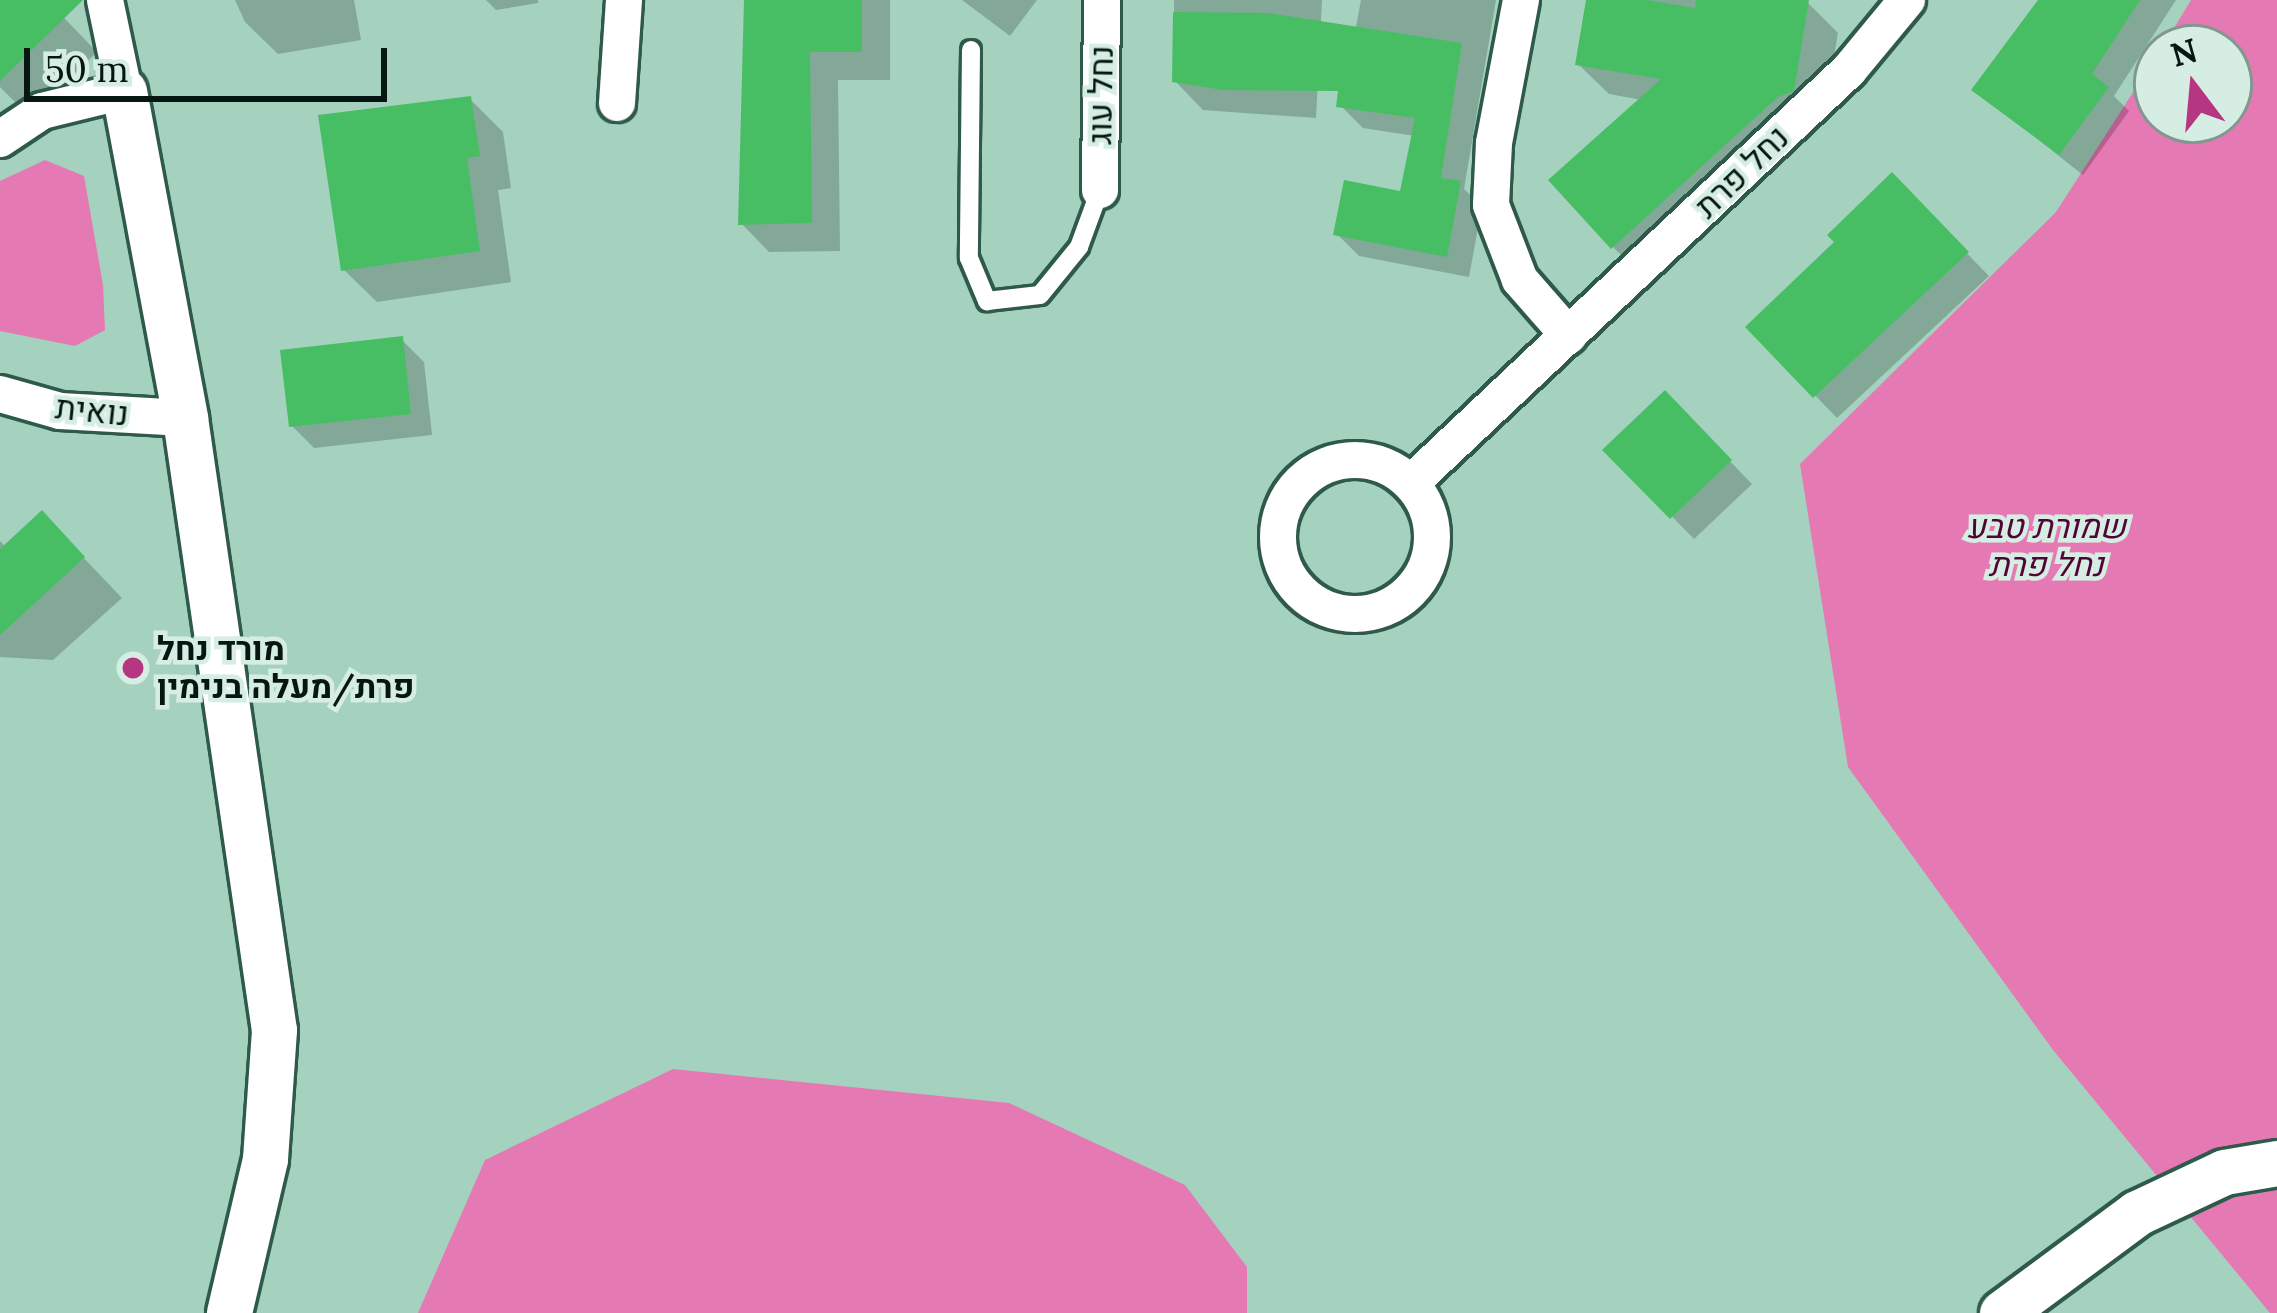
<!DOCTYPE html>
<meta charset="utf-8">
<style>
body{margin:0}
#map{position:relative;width:2277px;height:1313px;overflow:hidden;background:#a4d2bf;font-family:Lora,Heebo,serif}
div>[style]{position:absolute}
.green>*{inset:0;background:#e579b3}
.shadow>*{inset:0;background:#0003}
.building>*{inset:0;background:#48be64}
.roads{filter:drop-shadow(3px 0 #2f5a4b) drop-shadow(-3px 0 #2f5a4b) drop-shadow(0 3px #2f5a4b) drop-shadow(0 -3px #2f5a4b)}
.service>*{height:18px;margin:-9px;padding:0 9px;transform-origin:9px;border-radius:9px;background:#fff}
.minor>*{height:36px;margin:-18px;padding:0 18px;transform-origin:18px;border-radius:18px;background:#fff}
.minor>.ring{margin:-18px;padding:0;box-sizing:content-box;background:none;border:36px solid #fff;border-radius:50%}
.tertiary>*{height:45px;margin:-22.5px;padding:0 22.5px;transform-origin:22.5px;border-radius:22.5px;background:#fff}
.dots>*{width:33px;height:33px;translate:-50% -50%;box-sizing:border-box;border:6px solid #d6ede3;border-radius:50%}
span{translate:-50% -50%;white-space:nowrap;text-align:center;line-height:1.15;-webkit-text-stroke:9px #d6ede3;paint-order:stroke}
.street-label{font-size:33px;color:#051710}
.park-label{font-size:33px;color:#520436;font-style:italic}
.poi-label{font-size:33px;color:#051710;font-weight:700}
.left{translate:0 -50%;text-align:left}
.north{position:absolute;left:2133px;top:24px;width:120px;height:120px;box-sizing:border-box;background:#d6ede3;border:3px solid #82978f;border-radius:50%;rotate:344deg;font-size:33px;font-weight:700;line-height:48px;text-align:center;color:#051710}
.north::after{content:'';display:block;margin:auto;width:42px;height:54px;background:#b63682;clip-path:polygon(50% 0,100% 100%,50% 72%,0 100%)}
.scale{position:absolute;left:24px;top:48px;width:363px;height:54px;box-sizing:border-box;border:6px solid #051710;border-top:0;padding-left:15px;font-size:36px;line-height:42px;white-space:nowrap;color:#051710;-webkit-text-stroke:9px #d6ede3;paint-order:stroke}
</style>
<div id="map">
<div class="green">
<div style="clip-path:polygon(2191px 0,2277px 0,2277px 1313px,2270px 1313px,2053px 1050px,1848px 767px,1800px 464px,2056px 212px,2157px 55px,2157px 120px,2229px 120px,2229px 48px,2162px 48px)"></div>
<div style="clip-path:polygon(45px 160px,84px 176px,103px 285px,105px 330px,75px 346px,0 331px,0 181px)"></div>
<div style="clip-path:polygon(673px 1069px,1009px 1103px,1185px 1185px,1247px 1267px,1247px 1313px,418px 1313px,485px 1160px)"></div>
</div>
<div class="shadow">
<div style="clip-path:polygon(0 0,47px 0,97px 52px,29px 116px,0 87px)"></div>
<div style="clip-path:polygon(235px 0,354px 0,361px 40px,278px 54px,245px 22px)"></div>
<div style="clip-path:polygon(486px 0,538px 0,538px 3px,496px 10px)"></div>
<div style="clip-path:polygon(746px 0,890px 0,890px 80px,838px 80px,840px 251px,769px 252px,741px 223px)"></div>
<div style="clip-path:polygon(962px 0,1037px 0,1010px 36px)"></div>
<div style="clip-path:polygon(1174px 0,1322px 0,1316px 118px,1203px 110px,1175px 81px)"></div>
<div style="clip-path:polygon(1361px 0,1496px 0,1464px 189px,1482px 206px,1469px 277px,1359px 256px,1337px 234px,1403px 195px,1415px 136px,1363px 128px,1341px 106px)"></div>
<div style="clip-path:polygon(1589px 0,1793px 0,1807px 2px,1838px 33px,1823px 121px,1809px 127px,1643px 277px,1613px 247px,1642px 100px,1609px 94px,1578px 64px)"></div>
<div style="clip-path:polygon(2039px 0,2176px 0,2114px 96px,2129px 111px,2083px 175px,1975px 90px)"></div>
<div style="clip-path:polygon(470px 99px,503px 132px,511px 188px,498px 190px,511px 282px,377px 302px,344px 270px)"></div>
<div style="clip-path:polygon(1892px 177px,1989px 276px,1837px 418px,1749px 327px,1839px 242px)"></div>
<div style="clip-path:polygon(402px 340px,424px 362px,432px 435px,314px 448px,292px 426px)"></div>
<div style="clip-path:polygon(1665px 394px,1752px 484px,1694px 539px,1607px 450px)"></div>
<div style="clip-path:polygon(0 541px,6px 547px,80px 554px,122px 598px,53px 660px,0 657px)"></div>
</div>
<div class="building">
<div style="clip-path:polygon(0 0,83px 0,0 81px)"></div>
<div style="clip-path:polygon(744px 0,862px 0,862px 52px,810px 52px,812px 223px,738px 225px)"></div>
<div style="clip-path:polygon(1586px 0,1647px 0,1695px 8px,1696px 0,1809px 0,1794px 91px,1778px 97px,1611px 249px,1548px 180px,1661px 79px,1575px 65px)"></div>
<div style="clip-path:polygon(2038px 0,2140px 0,2092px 74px,2109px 87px,2059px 155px,1971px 90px)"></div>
<div style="clip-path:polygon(1173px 12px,1269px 13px,1462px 43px,1441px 178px,1461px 181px,1447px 257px,1333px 235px,1344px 180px,1400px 191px,1415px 118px,1336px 107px,1338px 91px,1224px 90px,1172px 82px)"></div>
<div style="clip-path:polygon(471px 96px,480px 156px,467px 158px,480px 251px,341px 271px,318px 115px)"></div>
<div style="clip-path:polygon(1892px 172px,1969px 252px,1813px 398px,1745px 327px,1834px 242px,1827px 235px)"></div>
<div style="clip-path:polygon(403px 336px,411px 414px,289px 427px,280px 350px)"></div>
<div style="clip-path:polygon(1665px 390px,1732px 460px,1670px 519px,1602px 450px)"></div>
<div style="clip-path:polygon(42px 510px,85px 557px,0 635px,0 549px)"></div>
</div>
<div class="roads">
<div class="service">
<div style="left:971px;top:50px;width:208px;rotate:90.6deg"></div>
<div style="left:969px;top:258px;width:47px;rotate:67.3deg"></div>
<div style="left:987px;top:301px;width:53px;rotate:-6.5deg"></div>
<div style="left:1040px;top:295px;width:62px;rotate:-50.9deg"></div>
<div style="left:1079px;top:247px;width:61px;rotate:-69.8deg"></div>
</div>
<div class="minor">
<div style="left:1521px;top:0;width:146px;rotate:100.7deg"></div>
<div style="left:1494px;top:143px;width:62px;rotate:92.8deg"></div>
<div style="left:1491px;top:205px;width:80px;rotate:68.9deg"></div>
<div style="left:1520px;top:280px;width:74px;rotate:48.8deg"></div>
<div style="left:617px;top:103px;width:103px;rotate:-86.1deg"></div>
<div style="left:0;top:139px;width:50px;rotate:-33.7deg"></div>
<div style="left:42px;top:111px;width:84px;rotate:-13.7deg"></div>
<div style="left:124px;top:91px;width:93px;rotate:-101.8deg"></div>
<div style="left:1100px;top:190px;width:190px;rotate:-89.4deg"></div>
<div style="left:0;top:394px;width:62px;rotate:15.8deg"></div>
<div style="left:60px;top:411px;width:125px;rotate:3.2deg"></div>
<div class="ring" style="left:1278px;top:460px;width:118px;height:118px"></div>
<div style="left:1411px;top:483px;width:602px;rotate:-43.32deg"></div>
<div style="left:1849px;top:70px;width:91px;rotate:-50.4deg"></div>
</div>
<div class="tertiary">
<div style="left:124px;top:91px;width:333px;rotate:79.4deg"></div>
<div style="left:185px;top:418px;width:618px;rotate:81.73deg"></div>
<div style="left:274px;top:1030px;width:129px;rotate:94deg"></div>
<div style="left:265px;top:1159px;width:158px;rotate:103.2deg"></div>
<div style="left:2002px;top:1313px;width:168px;rotate:-36.5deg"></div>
<div style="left:2137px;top:1213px;width:96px;rotate:-25.2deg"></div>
<div style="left:2224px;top:1172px;width:54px;rotate:-9.6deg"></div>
</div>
</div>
<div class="dots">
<div style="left:133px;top:668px;background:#b63682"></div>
</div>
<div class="street-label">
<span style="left:1101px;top:95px;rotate:-89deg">נחל עוג</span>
<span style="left:1742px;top:172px;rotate:-44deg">נחל פרת</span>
<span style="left:92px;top:411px;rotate:6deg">נואית</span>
</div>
<div class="park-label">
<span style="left:2046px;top:546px">שמורת טבע<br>נחל פרת</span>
</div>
<div class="poi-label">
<span class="left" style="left:157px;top:668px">מורד נחל<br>פרת/מעלה בנימין</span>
</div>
<div class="north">N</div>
<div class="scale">50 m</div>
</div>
